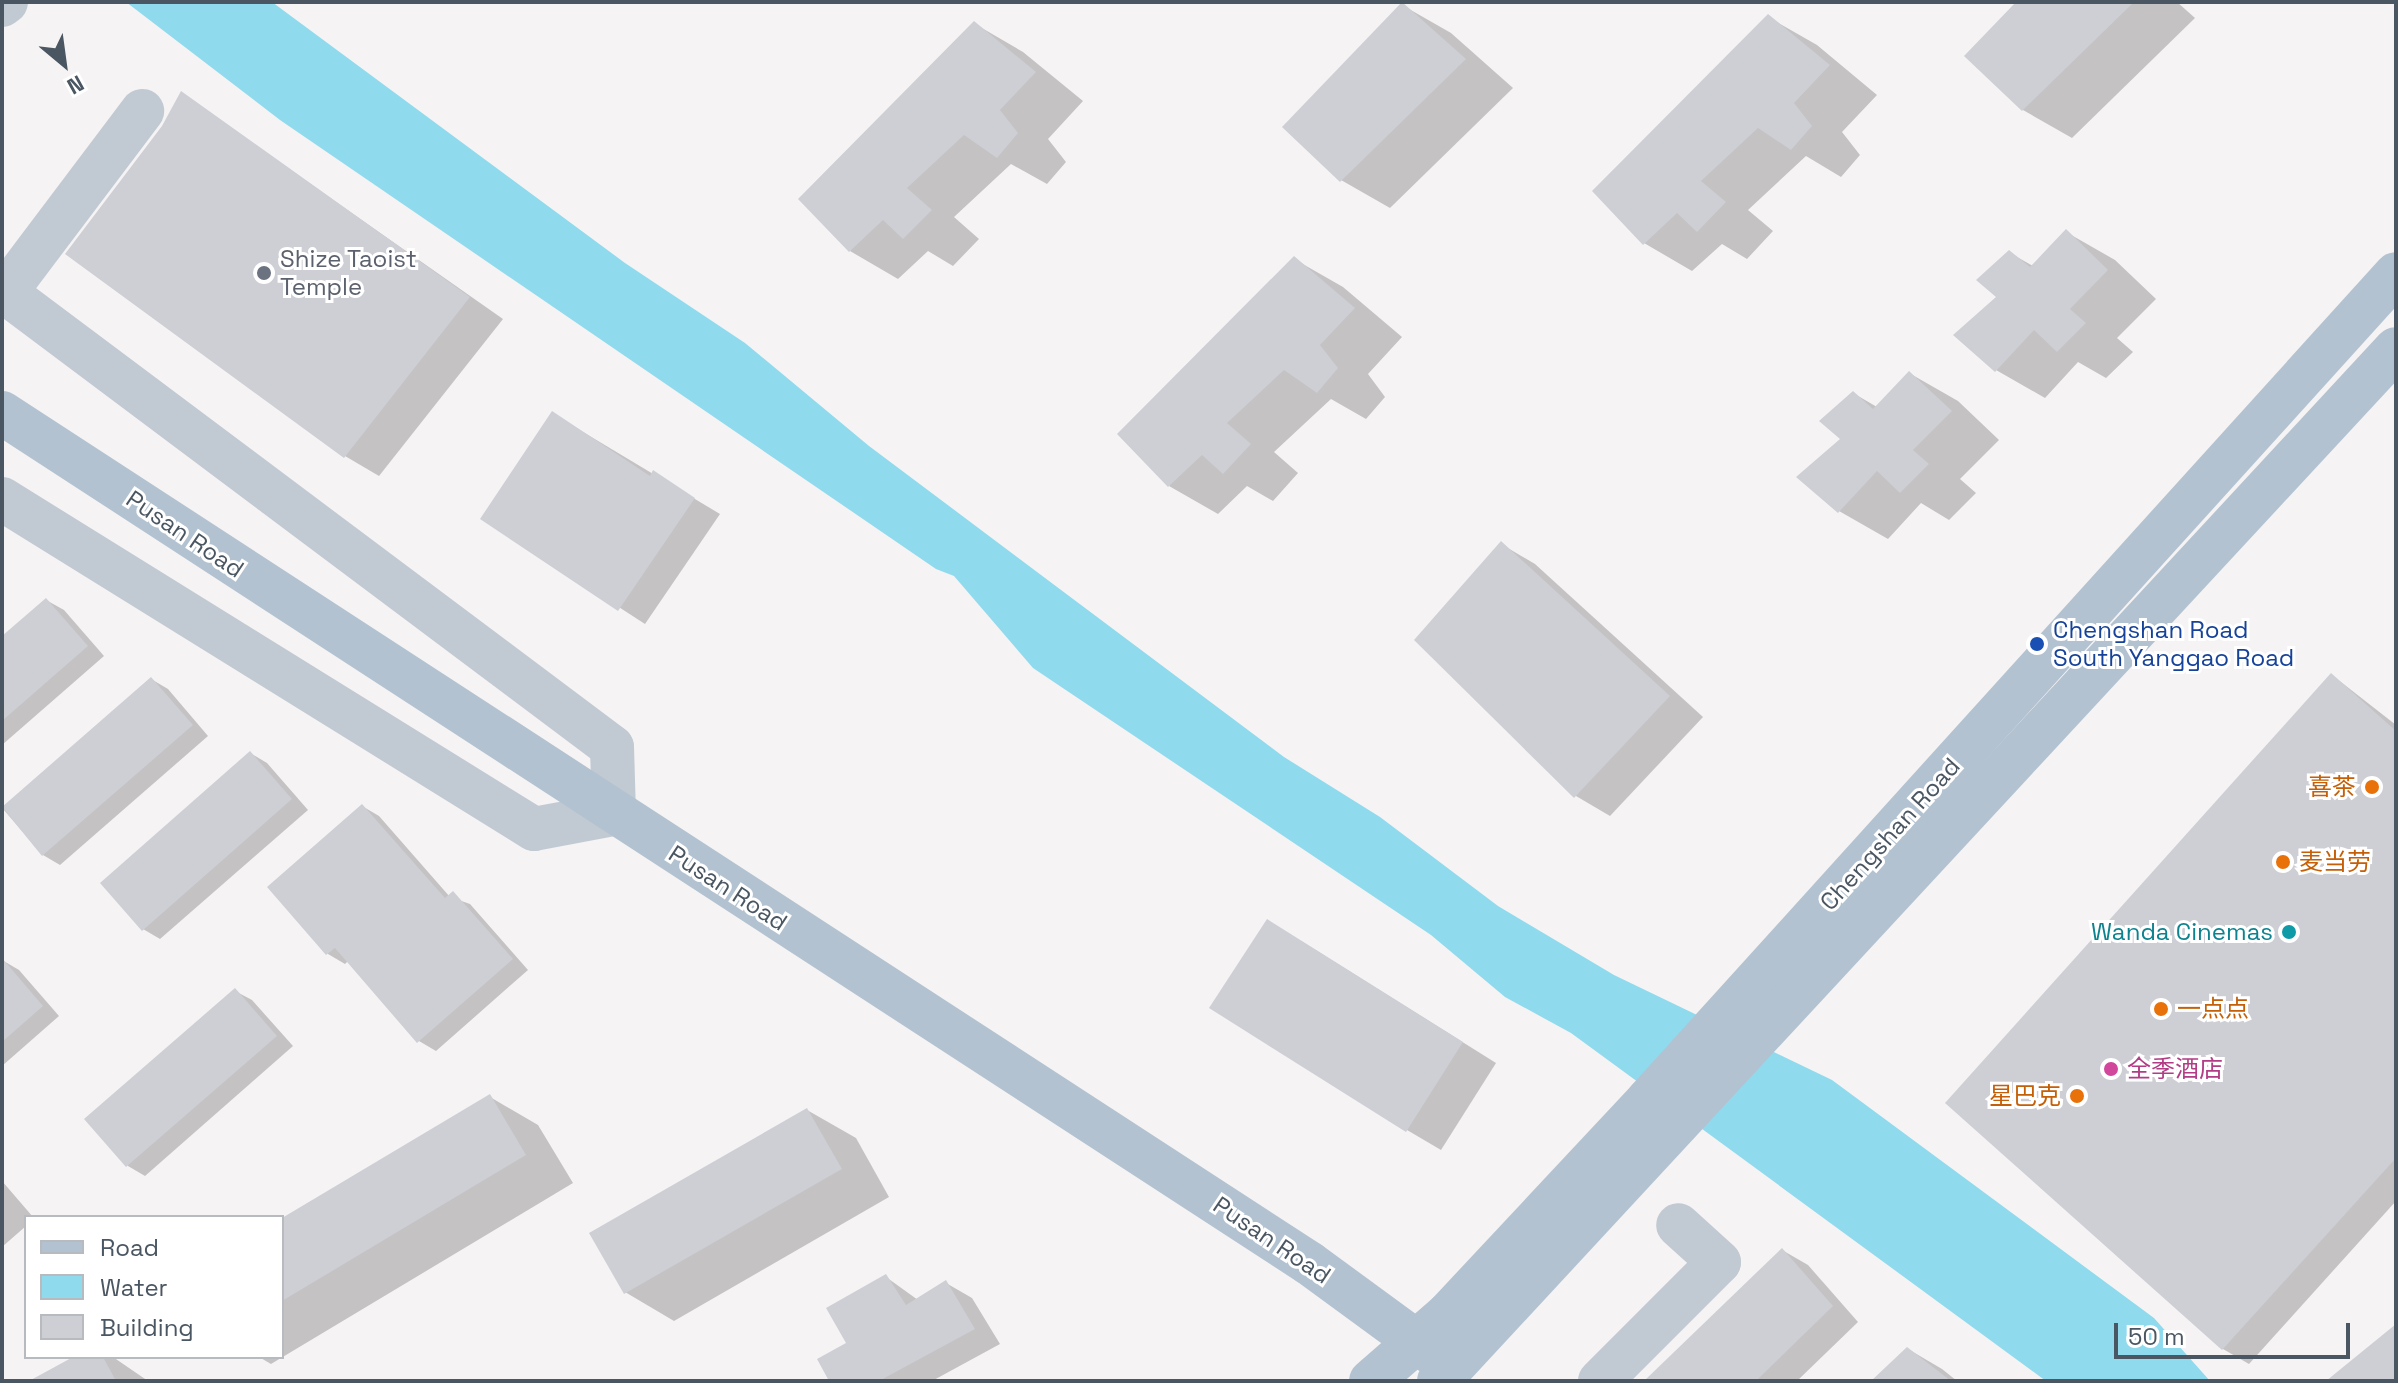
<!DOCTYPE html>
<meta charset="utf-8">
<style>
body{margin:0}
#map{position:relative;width:2398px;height:1383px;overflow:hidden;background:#f5f3f3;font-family:"Space Grotesk","Noto Sans SC",sans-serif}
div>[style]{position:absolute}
.water>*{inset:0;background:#90daee}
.shadow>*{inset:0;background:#0003}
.building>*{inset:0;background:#cdcfd5}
.minor>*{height:44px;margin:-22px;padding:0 22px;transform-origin:22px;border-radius:22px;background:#c1cad2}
.major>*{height:44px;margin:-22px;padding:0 22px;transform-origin:22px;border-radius:22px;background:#b3c2d1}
.dots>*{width:22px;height:22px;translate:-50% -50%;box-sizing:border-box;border:4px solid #fff;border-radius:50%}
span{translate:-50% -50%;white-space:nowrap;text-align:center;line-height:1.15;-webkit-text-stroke:6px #fff;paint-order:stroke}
.worship-label{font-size:24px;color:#5b616d}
.left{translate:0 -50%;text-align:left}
.street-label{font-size:24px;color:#4a5661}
.transit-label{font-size:24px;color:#164399}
.food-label{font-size:24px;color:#c56008}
.right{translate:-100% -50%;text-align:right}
.culture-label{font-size:24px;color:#0d838f}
.hotel-label{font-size:24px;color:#b23c85}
.frame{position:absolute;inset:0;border:4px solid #4a5661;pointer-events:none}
.legend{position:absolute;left:24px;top:1215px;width:260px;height:144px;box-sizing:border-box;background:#fff;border:2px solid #b7bbc0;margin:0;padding:10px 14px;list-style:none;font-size:24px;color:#4a5661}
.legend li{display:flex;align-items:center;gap:16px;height:40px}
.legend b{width:40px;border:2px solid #b7bbc0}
.north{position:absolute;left:24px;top:24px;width:80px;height:80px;-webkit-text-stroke:6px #fff;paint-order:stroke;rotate:151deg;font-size:22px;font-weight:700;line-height:32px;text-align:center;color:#4a5661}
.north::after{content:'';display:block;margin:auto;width:28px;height:36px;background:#4a5661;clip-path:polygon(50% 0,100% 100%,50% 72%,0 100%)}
.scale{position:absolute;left:2114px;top:1323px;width:236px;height:36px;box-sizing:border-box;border:4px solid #4a5661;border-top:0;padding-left:10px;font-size:24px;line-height:28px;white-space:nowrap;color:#4a5661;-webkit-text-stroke:6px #fff;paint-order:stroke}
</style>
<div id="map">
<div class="water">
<div style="clip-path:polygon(126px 2px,272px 2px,625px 263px,745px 343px,869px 446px,1284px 757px,1380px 817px,1498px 906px,1614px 975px,1832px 1080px,2154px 1318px,2210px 1381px,2046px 1381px,1571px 1033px,1505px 997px,1431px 935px,1033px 668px,954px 576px,936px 569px,280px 120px)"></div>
</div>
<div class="shadow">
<div style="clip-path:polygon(2019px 2px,2177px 2px,2195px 18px,2072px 138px,2023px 110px)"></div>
<div style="clip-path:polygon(1402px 5px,1451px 33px,1513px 88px,1390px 208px,1341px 180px)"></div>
<div style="clip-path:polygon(1768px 17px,1817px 45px,1877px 95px,1842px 132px,1860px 155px,1841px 177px,1806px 156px,1748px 210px,1773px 231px,1747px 259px,1722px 244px,1692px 271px,1644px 243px)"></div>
<div style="clip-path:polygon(975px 24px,1023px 52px,1083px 101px,1048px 139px,1066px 162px,1047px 184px,1011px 164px,954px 217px,979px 239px,953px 266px,928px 251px,898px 279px,850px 251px)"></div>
<div style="clip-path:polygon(182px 94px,503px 319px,379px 476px,345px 456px,164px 127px)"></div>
<div style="clip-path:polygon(2066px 232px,2115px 260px,2156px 299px,2117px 338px,2133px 352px,2106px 378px,2078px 362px,2045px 398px,1996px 370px,2000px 297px,2010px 253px,2033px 266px)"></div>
<div style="clip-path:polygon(1294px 259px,1343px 287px,1402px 337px,1368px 374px,1385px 397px,1366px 419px,1331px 399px,1274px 452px,1298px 473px,1273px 501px,1247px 486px,1218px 514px,1169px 486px)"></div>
<div style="clip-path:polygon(1909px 373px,1958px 401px,1999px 440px,1960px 479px,1976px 493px,1949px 520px,1921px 503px,1888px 539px,1839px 511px,1843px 439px,1853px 393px,1877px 407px)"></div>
<div style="clip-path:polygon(553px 414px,720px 514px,645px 624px,483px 519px)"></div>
<div style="clip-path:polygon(1501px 544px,1535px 564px,1703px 717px,1610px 816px,1576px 796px,1417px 640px)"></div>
<div style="clip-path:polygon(46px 600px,64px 610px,104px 656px,2px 745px,2px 639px)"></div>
<div style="clip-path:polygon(2332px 675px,2396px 725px,2396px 1201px,2249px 1364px,2223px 1349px,1948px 1102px)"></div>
<div style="clip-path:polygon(151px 679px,168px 689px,208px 736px,60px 865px,43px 855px,3px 809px)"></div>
<div style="clip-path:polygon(250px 753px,267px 763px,308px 810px,160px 939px,143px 929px)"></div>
<div style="clip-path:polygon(362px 806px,379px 816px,450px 897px,470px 904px,528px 970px,436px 1051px,419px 1041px,349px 960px,345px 964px,328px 954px,270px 887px)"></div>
<div style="clip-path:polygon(1301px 941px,1496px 1063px,1441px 1150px,1407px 1130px)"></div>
<div style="clip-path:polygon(2px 960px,19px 970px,59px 1016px,2px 1066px)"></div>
<div style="clip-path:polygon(235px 991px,252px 1000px,293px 1046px,145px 1176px,128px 1166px,87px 1119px)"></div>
<div style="clip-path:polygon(490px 1097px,538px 1125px,573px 1183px,271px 1364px,259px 1357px,282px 1357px,282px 1221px)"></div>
<div style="clip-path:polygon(807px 1110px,856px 1138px,889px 1197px,674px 1321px,625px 1292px)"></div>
<div style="clip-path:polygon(2px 1181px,33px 1217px,26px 1217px,26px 1226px,2px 1247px)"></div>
<div style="clip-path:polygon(1782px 1250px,1808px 1265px,1858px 1322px,1797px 1381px,1647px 1381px)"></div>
<div style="clip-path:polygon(886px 1277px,918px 1300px,946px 1283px,972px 1298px,1000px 1344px,932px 1381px,831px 1381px)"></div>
<div style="clip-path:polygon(1908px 1349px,1942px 1369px,1957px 1381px,1874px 1381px)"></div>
<div style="clip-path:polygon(77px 1357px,113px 1357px,148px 1381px,33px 1381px)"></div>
</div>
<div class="building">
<div style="clip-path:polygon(1402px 2px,1466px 59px,1340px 182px,1282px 127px)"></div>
<div style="clip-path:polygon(2016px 2px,2134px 2px,2022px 111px,1964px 56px)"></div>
<div style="clip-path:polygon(1768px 14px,1830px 65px,1794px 103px,1812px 126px,1791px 150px,1758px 128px,1701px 181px,1726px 202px,1697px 232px,1677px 213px,1643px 245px,1592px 191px)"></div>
<div style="clip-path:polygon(974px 21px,1036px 72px,1000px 110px,1018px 133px,997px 158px,964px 135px,907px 188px,932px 210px,903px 239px,883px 220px,849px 252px,798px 199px)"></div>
<div style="clip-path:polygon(181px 91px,470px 297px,344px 458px,65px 254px,162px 126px)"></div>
<div style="clip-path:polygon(2066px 229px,2108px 270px,2070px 309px,2086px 323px,2057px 352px,2034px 330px,1995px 372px,1953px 335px,1996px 297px,1976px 280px,2009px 250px,2030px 267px)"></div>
<div style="clip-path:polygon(1294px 256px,1355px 308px,1320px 345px,1338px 368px,1317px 393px,1284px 370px,1227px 423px,1251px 444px,1223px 474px,1202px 455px,1168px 487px,1117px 434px)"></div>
<div style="clip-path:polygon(1909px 371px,1952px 411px,1913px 450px,1929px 464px,1900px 493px,1877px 471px,1838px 513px,1796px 477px,1840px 439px,1819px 421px,1853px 391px,1873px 409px)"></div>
<div style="clip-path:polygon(552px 411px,650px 476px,653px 470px,695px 498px,618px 611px,480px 519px)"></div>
<div style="clip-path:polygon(1501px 541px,1670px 696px,1574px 798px,1414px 640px)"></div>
<div style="clip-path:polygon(46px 598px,88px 646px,2px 721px,2px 636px)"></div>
<div style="clip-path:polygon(2331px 673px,2396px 731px,2396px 1158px,2222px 1350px,1945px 1103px)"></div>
<div style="clip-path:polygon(151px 677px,193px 725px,42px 856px,2px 807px)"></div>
<div style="clip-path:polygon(250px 751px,292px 799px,142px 931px,100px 883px)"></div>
<div style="clip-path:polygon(362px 804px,445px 898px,453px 891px,513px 959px,417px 1043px,335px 948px,326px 955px,267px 887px)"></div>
<div style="clip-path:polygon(1267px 919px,1463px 1042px,1406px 1132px,1209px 1008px)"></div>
<div style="clip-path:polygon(2px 958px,43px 1006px,2px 1042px)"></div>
<div style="clip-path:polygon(235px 988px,277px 1036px,126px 1167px,84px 1119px)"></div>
<div style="clip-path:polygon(490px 1094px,526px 1155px,282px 1301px,282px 1218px)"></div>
<div style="clip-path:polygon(807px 1108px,842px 1169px,624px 1294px,589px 1233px)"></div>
<div style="clip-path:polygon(1782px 1248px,1833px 1306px,1756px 1381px,1644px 1381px)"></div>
<div style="clip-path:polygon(886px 1274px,906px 1305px,946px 1280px,975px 1329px,879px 1381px,829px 1381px,817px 1359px,846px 1343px,826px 1308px)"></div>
<div style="clip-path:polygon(2396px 1324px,2396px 1381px,2326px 1381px)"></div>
<div style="clip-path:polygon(1907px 1347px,1951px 1381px,1871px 1381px)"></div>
<div style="clip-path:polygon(73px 1357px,103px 1357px,116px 1381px,29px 1381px)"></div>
</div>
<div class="minor">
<div style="left:2px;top:5px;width:5px;rotate:-37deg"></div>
<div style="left:2px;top:290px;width:762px;rotate:36.84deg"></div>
<div style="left:612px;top:747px;width:67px;rotate:88.3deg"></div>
<div style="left:614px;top:814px;width:81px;rotate:169.4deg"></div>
<div style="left:534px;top:829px;width:626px;rotate:-148.19deg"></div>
<div style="left:5px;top:293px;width:228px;rotate:-53deg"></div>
<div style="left:1600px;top:1381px;width:168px;rotate:-45deg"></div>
<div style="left:1719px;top:1262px;width:55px;rotate:-137.9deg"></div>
</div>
<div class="major">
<div style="left:2px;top:413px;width:1559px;rotate:33.04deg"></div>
<div style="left:1309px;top:1263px;width:176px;rotate:36.2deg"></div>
<div style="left:1371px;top:1381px;width:102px;rotate:-41deg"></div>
<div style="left:1448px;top:1314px;width:293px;rotate:-46.9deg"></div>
<div style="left:1648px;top:1100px;width:1114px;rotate:-47.84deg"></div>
<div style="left:1439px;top:1381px;width:1407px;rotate:-47.16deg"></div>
</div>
<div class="dots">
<div style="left:264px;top:273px;background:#6b7280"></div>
<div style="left:2037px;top:644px;background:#1a4fb4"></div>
<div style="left:2372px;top:787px;background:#e8710a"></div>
<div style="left:2283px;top:862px;background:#e8710a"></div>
<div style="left:2289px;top:932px;background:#0f9aa8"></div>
<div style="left:2161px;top:1009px;background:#e8710a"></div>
<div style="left:2111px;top:1069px;background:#d1479c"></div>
<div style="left:2077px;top:1096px;background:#e8710a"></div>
</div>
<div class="worship-label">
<span class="left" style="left:280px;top:273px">Shize Taoist<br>Temple</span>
</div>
<div class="street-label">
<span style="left:185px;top:534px;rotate:34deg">Pusan Road</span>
<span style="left:1890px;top:834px;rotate:-48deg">Chengshan Road</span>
<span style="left:728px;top:888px;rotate:33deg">Pusan Road</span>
<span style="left:1272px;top:1240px;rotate:34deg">Pusan Road</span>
</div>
<div class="transit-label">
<span class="left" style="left:2053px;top:644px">Chengshan Road<br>South Yanggao Road</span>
</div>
<div class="food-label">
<span class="right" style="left:2356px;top:787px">喜茶</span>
<span class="left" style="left:2299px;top:862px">麦当劳</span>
<span class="left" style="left:2177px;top:1009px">一点点</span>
<span class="right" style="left:2061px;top:1096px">星巴克</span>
</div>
<div class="culture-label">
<span class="right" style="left:2273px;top:932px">Wanda Cinemas</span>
</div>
<div class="hotel-label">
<span class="left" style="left:2127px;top:1069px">全季酒店</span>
</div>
<div class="frame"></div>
<ul class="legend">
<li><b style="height:10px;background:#b3c2d1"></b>Road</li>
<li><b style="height:22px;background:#90daee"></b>Water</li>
<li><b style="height:22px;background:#cdcfd5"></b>Building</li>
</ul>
<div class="north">N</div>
<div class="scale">50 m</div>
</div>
